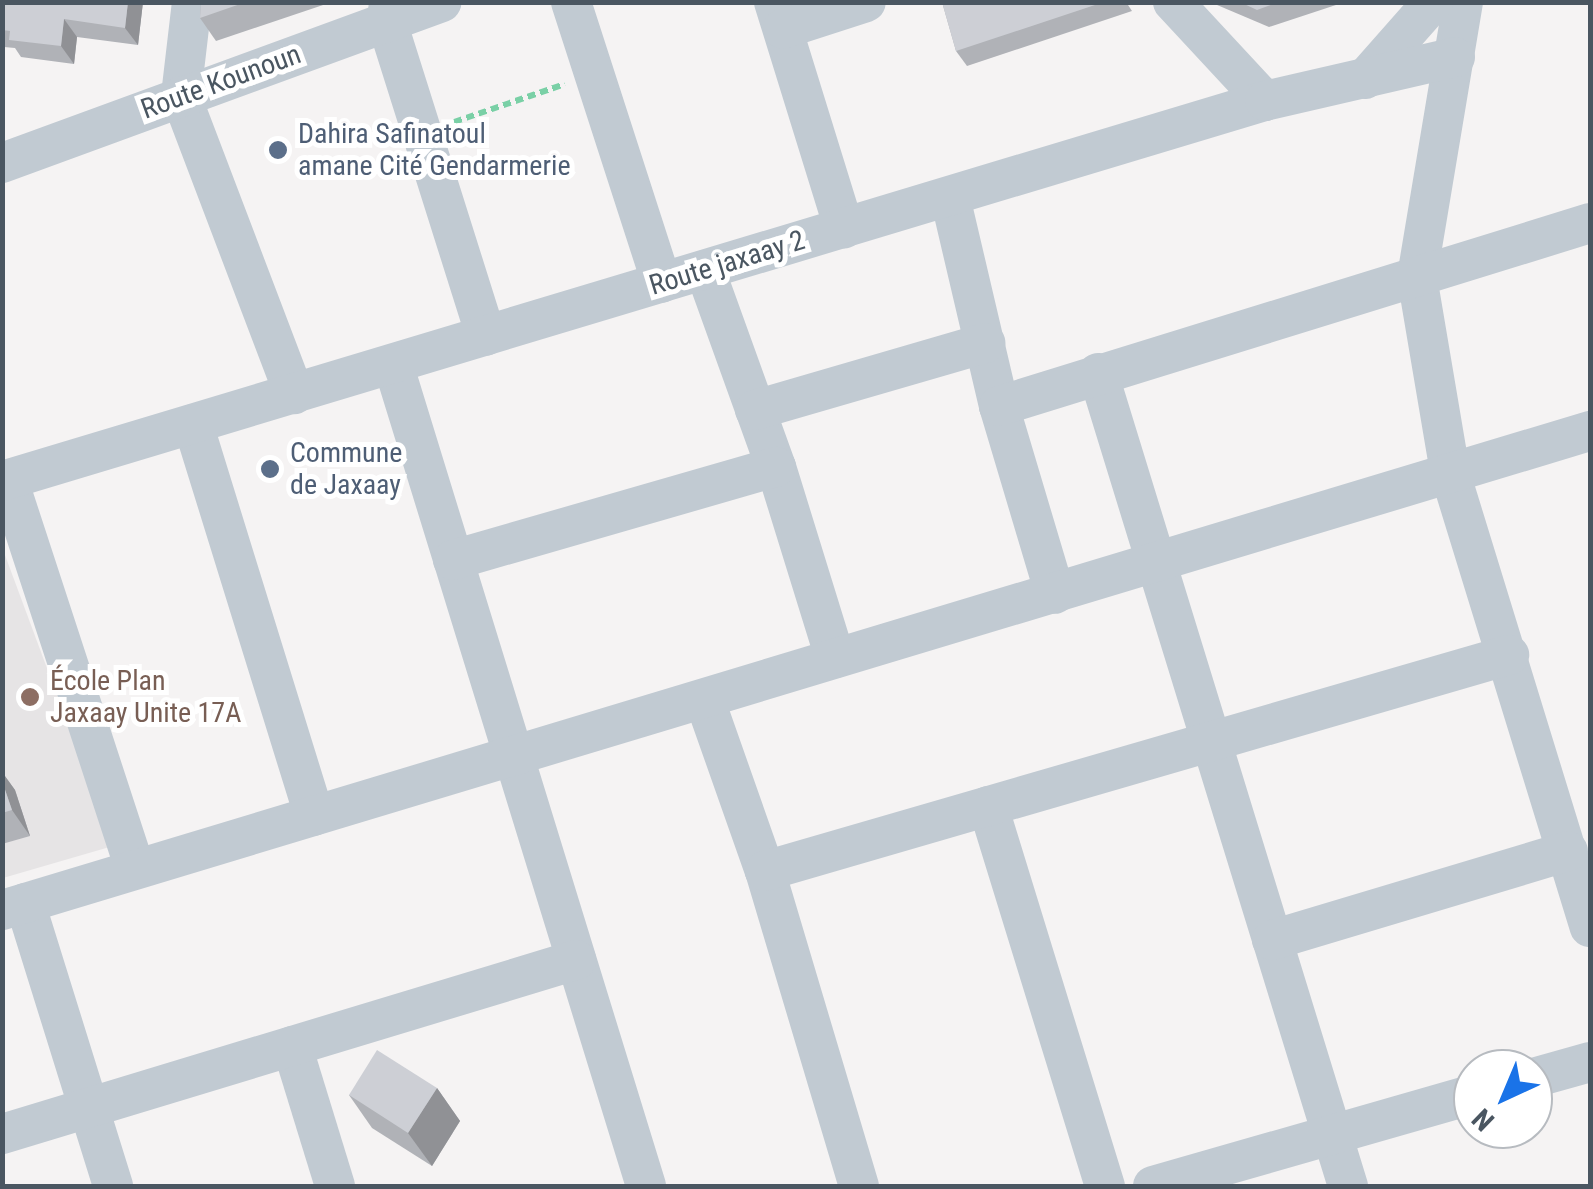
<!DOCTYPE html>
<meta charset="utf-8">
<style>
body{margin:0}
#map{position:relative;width:1593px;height:1189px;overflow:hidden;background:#f5f3f3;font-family:"Roboto Condensed",sans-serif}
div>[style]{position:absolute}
.education>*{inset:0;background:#e6e4e5}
.path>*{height:6px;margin-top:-3px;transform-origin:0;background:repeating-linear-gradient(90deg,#7ad0a6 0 8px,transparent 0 13px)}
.minor>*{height:40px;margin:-20px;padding:0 20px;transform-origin:20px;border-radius:20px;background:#c1cad2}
.wall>*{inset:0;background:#b0b2b7}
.shaded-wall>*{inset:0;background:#909195}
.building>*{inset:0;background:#cdcfd5}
.dots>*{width:28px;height:28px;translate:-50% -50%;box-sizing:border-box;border:5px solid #fff;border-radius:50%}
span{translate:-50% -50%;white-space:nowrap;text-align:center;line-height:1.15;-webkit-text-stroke:10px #fff;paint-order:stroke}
.street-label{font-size:28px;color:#4a5661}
.service-label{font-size:28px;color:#4e5e75}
.left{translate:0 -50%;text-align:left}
.education-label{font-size:28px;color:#785e54}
.frame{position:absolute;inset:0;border:5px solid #4a5661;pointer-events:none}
.north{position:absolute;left:1453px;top:1049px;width:100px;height:100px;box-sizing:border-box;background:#fff;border:2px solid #b7bbc0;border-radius:50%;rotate:224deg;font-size:28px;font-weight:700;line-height:40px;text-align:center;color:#4a5661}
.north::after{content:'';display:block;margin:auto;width:35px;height:45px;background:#1a73e8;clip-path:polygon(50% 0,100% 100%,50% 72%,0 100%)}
</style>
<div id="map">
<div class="education">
<div style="clip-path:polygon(2px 547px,113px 846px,3px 878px,2px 878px)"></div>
</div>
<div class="path">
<div style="left:454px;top:122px;width:117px;rotate:-18.9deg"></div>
</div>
<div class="minor">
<div style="left:192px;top:2px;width:95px;rotate:96.7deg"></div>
<div style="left:181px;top:96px;width:319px;rotate:69.2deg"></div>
<div style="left:389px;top:2px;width:20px;rotate:96deg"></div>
<div style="left:387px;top:22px;width:329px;rotate:72.5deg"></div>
<div style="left:571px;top:2px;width:295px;rotate:72.1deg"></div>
<div style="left:774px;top:2px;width:237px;rotate:72.8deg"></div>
<div style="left:1173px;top:2px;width:135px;rotate:47.1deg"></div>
<div style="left:1463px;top:2px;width:279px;rotate:99.5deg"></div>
<div style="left:1417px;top:277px;width:199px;rotate:80.4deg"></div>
<div style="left:1450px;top:473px;width:475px;rotate:72.9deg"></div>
<div style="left:783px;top:29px;width:87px;rotate:-18deg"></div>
<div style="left:1365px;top:79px;width:103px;rotate:-48.6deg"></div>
<div style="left:2px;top:163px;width:468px;rotate:-20.1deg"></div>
<div style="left:950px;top:197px;width:215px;rotate:76.8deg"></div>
<div style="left:999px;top:406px;width:196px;rotate:73.4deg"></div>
<div style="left:705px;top:270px;width:209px;rotate:70.2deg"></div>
<div style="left:776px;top:467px;width:200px;rotate:72.8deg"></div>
<div style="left:393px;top:364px;width:860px;rotate:72.89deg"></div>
<div style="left:1098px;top:373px;width:851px;rotate:72.91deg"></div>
<div style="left:999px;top:406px;width:619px;rotate:-17.2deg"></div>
<div style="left:755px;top:410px;width:240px;rotate:-16.2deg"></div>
<div style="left:193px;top:424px;width:410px;rotate:72.8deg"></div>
<div style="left:8px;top:480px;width:409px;rotate:71.9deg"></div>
<div style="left:2px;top:481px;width:1319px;rotate:-16.75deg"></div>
<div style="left:1265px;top:101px;width:195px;rotate:-13deg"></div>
<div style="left:453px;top:560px;width:336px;rotate:-16.1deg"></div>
<div style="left:705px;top:701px;width:180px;rotate:70.6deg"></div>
<div style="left:765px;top:871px;width:329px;rotate:73.4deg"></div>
<div style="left:988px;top:806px;width:398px;rotate:72.9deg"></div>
<div style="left:765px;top:871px;width:775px;rotate:-16.19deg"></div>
<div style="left:25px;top:903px;width:296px;rotate:72.7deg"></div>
<div style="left:2px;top:910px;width:1659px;rotate:-16.79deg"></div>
<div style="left:1272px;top:940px;width:309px;rotate:-16.7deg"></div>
<div style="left:292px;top:1046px;width:146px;rotate:72.9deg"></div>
<div style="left:1533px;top:1078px;width:59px;rotate:-15.7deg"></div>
<div style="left:2px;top:1134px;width:600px;rotate:-16.86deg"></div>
<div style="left:1153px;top:1186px;width:333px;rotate:-16deg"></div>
</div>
<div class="wall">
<div style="clip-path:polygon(2px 2px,143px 2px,138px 45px,77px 37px,74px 64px,21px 57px,15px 48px,4px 47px,2px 45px)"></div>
<div style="clip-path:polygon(201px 2px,332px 2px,216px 41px,200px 18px)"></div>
<div style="clip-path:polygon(942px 2px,1126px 2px,1132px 11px,967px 66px,956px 51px)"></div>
<div style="clip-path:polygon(1210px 2px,1345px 2px,1269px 27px)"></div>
<div style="clip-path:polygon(2px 772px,15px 790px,30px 836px,2px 844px)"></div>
<div style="clip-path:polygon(437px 1088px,460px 1121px,432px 1166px,372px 1128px,349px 1095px)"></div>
</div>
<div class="shaded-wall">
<div style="clip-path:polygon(128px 2px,143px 2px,138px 45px,125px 28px)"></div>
<div style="clip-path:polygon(64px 19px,77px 37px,74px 64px,61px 46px)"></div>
<div style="clip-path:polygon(2px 772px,15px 790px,30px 836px,12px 810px,2px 781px)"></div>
<div style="clip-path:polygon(437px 1088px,460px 1121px,432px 1166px,408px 1133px)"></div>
</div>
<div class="building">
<div style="clip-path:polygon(2px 2px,128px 2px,125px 28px,64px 19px,61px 46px,9px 40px,10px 31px,2px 30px)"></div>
<div style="clip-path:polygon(201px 2px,246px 2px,200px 18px)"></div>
<div style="clip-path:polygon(942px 2px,1104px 2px,956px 51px)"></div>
<div style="clip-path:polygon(1240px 2px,1279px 2px,1257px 10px)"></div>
<div style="clip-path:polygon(2px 781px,12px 810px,2px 813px)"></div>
<div style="clip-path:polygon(377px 1050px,437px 1088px,408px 1133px,349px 1095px)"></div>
</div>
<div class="dots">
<div style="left:278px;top:150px;background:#5c6f8a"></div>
<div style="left:270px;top:469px;background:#5c6f8a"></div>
<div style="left:30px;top:697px;background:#8d6e63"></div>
</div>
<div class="street-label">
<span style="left:221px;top:82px;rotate:-20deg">Route Kounoun</span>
<span style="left:727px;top:263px;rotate:-17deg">Route jaxaay 2</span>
</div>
<div class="service-label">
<span class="left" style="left:298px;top:150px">Dahira Safinatoul<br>amane Cité Gendarmerie</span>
<span class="left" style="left:290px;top:469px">Commune<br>de Jaxaay</span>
</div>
<div class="education-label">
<span class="left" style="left:50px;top:697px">École Plan<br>Jaxaay Unite 17A</span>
</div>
<div class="frame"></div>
<div class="north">N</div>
</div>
